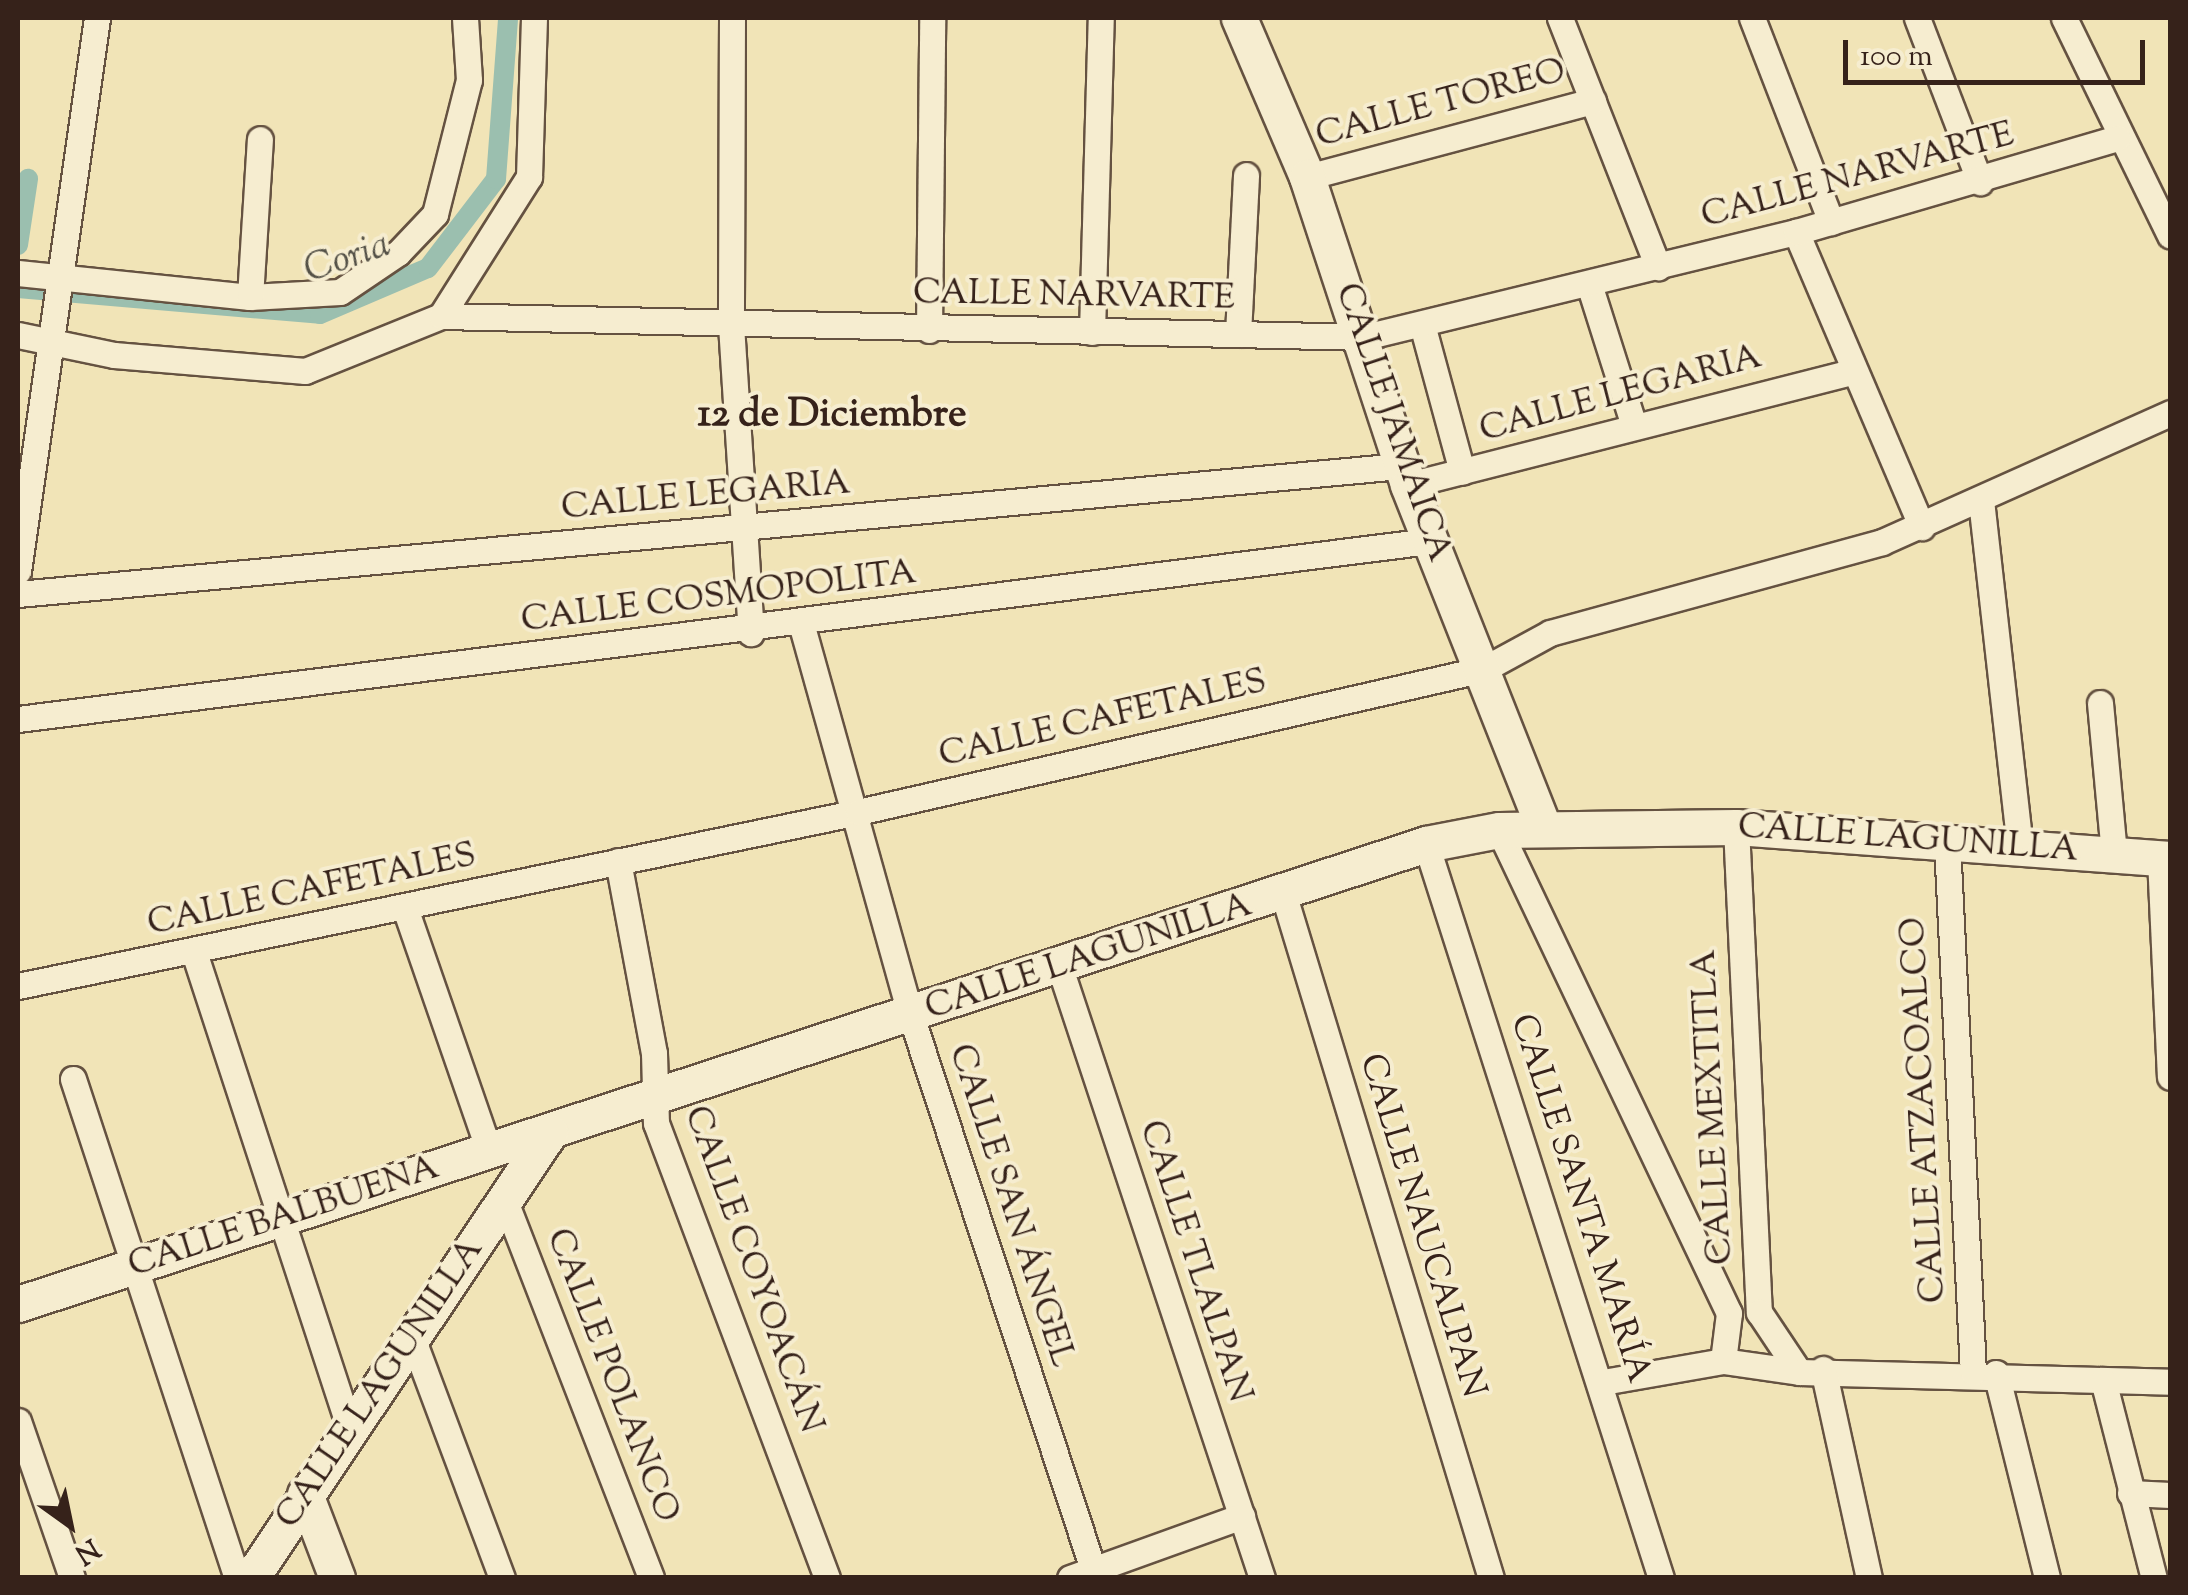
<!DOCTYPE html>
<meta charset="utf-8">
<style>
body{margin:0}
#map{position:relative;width:2188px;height:1595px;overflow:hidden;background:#f1e4b7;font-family:"Sorts Mill Goudy",serif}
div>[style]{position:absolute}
.canal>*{height:20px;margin:-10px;padding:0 10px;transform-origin:10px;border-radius:10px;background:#9bbfaf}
.roads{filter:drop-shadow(2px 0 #655241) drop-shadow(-2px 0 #655241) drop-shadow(0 2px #655241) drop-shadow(0 -2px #655241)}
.street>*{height:25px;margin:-12.5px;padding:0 12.5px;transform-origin:12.5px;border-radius:12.5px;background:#f6edd0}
.secondary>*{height:35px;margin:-17.5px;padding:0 17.5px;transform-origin:17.5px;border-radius:17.5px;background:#f6edd0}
span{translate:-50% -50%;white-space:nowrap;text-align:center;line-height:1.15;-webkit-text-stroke:8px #f6edd0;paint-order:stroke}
.street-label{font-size:35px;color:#36221a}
.water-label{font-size:38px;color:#545147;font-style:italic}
.quarter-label{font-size:40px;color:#36221a;font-weight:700}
.frame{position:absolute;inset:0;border:20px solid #36221a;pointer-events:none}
.north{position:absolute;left:20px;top:1475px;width:100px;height:100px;-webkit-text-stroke:8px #f6edd0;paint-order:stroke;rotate:147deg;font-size:28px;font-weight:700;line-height:40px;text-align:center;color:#36221a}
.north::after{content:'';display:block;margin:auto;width:35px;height:45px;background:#36221a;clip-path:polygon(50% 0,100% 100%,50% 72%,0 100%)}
.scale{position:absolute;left:1843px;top:40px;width:302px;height:45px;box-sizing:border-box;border:5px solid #36221a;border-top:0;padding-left:12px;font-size:30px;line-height:35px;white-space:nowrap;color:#36221a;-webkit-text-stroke:8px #f6edd0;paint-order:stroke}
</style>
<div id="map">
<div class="canal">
<div style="left:18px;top:245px;width:67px;rotate:-81.4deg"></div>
<div style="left:18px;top:288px;width:303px;rotate:4.9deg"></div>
<div style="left:320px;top:314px;width:117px;rotate:-23.1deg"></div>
<div style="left:428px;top:268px;width:112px;rotate:-52.6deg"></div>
<div style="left:496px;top:179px;width:161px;rotate:-85.7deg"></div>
</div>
<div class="roads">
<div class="street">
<div style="left:732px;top:18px;width:307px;rotate:90.2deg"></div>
<div style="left:731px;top:325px;width:309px;rotate:86.3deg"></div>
<div style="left:1560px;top:18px;width:268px;rotate:68.5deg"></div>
<div style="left:1752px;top:18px;width:219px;rotate:68.8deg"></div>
<div style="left:1917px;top:18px;width:176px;rotate:69deg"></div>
<div style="left:2064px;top:18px;width:242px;rotate:64deg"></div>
<div style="left:1307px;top:177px;width:296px;rotate:-14.9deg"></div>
<div style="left:1796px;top:232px;width:321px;rotate:66.9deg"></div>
<div style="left:18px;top:273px;width:233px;rotate:5.9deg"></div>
<div style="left:250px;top:297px;width:90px;rotate:-3.2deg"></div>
<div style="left:340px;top:292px;width:70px;rotate:-33.9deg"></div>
<div style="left:398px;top:253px;width:54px;rotate:-46.5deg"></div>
<div style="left:435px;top:214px;width:138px;rotate:-75.8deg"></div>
<div style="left:469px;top:80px;width:62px;rotate:-93.7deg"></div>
<div style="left:1589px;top:284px;width:149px;rotate:72.4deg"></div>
<div style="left:250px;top:297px;width:158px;rotate:-86.4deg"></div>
<div style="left:441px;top:316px;width:165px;rotate:-57.7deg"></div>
<div style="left:529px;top:177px;width:159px;rotate:-88.2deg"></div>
<div style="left:1423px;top:328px;width:149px;rotate:74.8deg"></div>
<div style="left:929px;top:330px;width:312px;rotate:-89.4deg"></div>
<div style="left:1092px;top:332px;width:314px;rotate:-88.4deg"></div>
<div style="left:1238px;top:334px;width:159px;rotate:-87.1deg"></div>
<div style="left:18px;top:335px;width:98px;rotate:11.8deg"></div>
<div style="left:114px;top:355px;width:192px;rotate:4.8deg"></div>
<div style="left:305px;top:371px;width:147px;rotate:-22deg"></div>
<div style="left:441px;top:316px;width:924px;rotate:1.3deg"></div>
<div style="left:1365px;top:337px;width:444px;rotate:-13.7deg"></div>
<div style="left:1796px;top:232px;width:335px;rotate:-16.3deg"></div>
<div style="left:1408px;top:485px;width:458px;rotate:-14.3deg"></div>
<div style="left:1981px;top:500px;width:351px;rotate:83.6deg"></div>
<div style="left:18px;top:571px;width:559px;rotate:-81.87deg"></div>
<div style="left:18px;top:594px;width:1389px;rotate:-5.29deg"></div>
<div style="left:801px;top:623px;width:408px;rotate:74.4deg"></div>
<div style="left:911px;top:1016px;width:592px;rotate:71.78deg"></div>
<div style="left:2100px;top:703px;width:153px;rotate:84.7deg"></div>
<div style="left:18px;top:719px;width:1422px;rotate:-7.19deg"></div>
<div style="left:1736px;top:827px;width:486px;rotate:87.3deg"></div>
<div style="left:1759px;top:1312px;width:72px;rotate:56.3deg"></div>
<div style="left:1499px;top:830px;width:535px;rotate:64.54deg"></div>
<div style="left:1729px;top:1313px;width:48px;rotate:97.1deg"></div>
<div style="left:1723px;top:1361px;width:77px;rotate:8.2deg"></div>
<div style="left:1799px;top:1372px;width:371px;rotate:1.5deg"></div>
<div style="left:1947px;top:843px;width:530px;rotate:87.19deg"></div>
<div style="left:1426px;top:844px;width:771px;rotate:72.25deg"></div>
<div style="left:2160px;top:858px;width:219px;rotate:87.4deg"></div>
<div style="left:618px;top:861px;width:195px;rotate:79.4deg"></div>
<div style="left:654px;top:1053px;width:70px;rotate:88.4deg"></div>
<div style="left:656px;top:1123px;width:486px;rotate:69.4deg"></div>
<div style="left:1284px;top:896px;width:713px;rotate:73.12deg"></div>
<div style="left:405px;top:908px;width:257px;rotate:70.9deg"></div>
<div style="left:194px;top:952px;width:500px;rotate:71.9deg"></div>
<div style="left:1060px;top:968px;width:643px;rotate:71.68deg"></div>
<div style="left:18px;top:986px;width:858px;rotate:-11.7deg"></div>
<div style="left:858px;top:812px;width:642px;rotate:-12.87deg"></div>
<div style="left:1484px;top:669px;width:75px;rotate:-28.6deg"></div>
<div style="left:1550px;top:633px;width:344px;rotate:-15.3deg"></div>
<div style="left:1882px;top:542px;width:316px;rotate:-24.1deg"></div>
<div style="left:73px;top:1079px;width:525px;rotate:71.81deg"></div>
<div style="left:505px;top:1201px;width:404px;rotate:68.8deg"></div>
<div style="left:413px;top:1340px;width:254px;rotate:69.5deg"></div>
<div style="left:1823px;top:1369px;width:214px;rotate:77.6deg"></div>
<div style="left:1996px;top:1373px;width:211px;rotate:76deg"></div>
<div style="left:2103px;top:1380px;width:204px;rotate:75.6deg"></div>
<div style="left:1603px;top:1382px;width:122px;rotate:-9.9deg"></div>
<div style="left:18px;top:1421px;width:166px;rotate:71deg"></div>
<div style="left:2130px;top:1493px;width:40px;rotate:2.9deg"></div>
<div style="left:1070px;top:1578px;width:183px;rotate:-19.8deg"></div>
</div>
<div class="secondary">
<div style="left:1239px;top:18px;width:173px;rotate:66.8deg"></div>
<div style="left:1307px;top:177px;width:324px;rotate:71.8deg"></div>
<div style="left:1408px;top:485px;width:369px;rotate:68.4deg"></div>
<div style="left:18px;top:1304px;width:1481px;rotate:-18.09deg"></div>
<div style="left:1426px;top:844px;width:74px;rotate:-10.9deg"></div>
<div style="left:1499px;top:830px;width:237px;rotate:-0.7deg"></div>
<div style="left:1736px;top:827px;width:435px;rotate:4.2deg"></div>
<div style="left:305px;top:1494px;width:90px;rotate:69.1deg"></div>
<div style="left:251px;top:1578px;width:537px;rotate:-56.16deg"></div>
</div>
</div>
<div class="street-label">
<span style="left:1441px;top:105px;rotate:-15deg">CALLE TOREO</span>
<span style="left:1858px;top:177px;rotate:-15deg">CALLE NARVARTE</span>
<span style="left:1074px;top:297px;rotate:1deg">CALLE NARVARTE</span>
<span style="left:1621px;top:395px;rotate:-15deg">CALLE LEGARIA</span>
<span style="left:1392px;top:423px;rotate:71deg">CALLE JAMAICA</span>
<span style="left:706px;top:497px;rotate:-5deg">CALLE LEGARIA</span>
<span style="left:719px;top:598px;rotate:-7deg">CALLE COSMOPOLITA</span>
<span style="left:1103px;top:720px;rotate:-13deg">CALLE CAFETALES</span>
<span style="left:1908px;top:840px;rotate:4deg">CALLE LAGUNILLA</span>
<span style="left:312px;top:891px;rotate:-12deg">CALLE CAFETALES</span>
<span style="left:1089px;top:958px;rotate:-18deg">CALLE LAGUNILLA</span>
<span style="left:1714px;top:1107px;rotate:-93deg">CALLE MEXTITLA</span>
<span style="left:1925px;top:1110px;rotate:-93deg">CALLE ATZACOALCO</span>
<span style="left:1579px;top:1199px;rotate:72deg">CALLE SANTA MARÍA</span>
<span style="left:1010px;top:1206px;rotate:72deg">CALLE SAN ÁNGEL</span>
<span style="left:284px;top:1218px;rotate:-18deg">CALLE BALBUENA</span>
<span style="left:1421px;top:1226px;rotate:73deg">CALLE NAUCALPAN</span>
<span style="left:1194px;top:1262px;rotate:72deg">CALLE TLALPAN</span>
<span style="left:752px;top:1270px;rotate:70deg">CALLE COYOACÁN</span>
<span style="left:611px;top:1376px;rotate:69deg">CALLE POLANCO</span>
<span style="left:381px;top:1384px;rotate:-56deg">CALLE LAGUNILLA</span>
</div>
<div class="water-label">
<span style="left:348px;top:260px;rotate:-19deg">Coria</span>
</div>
<div class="quarter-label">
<span style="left:832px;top:416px">12 de Diciembre</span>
</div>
<div class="frame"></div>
<div class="north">N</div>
<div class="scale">100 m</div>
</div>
